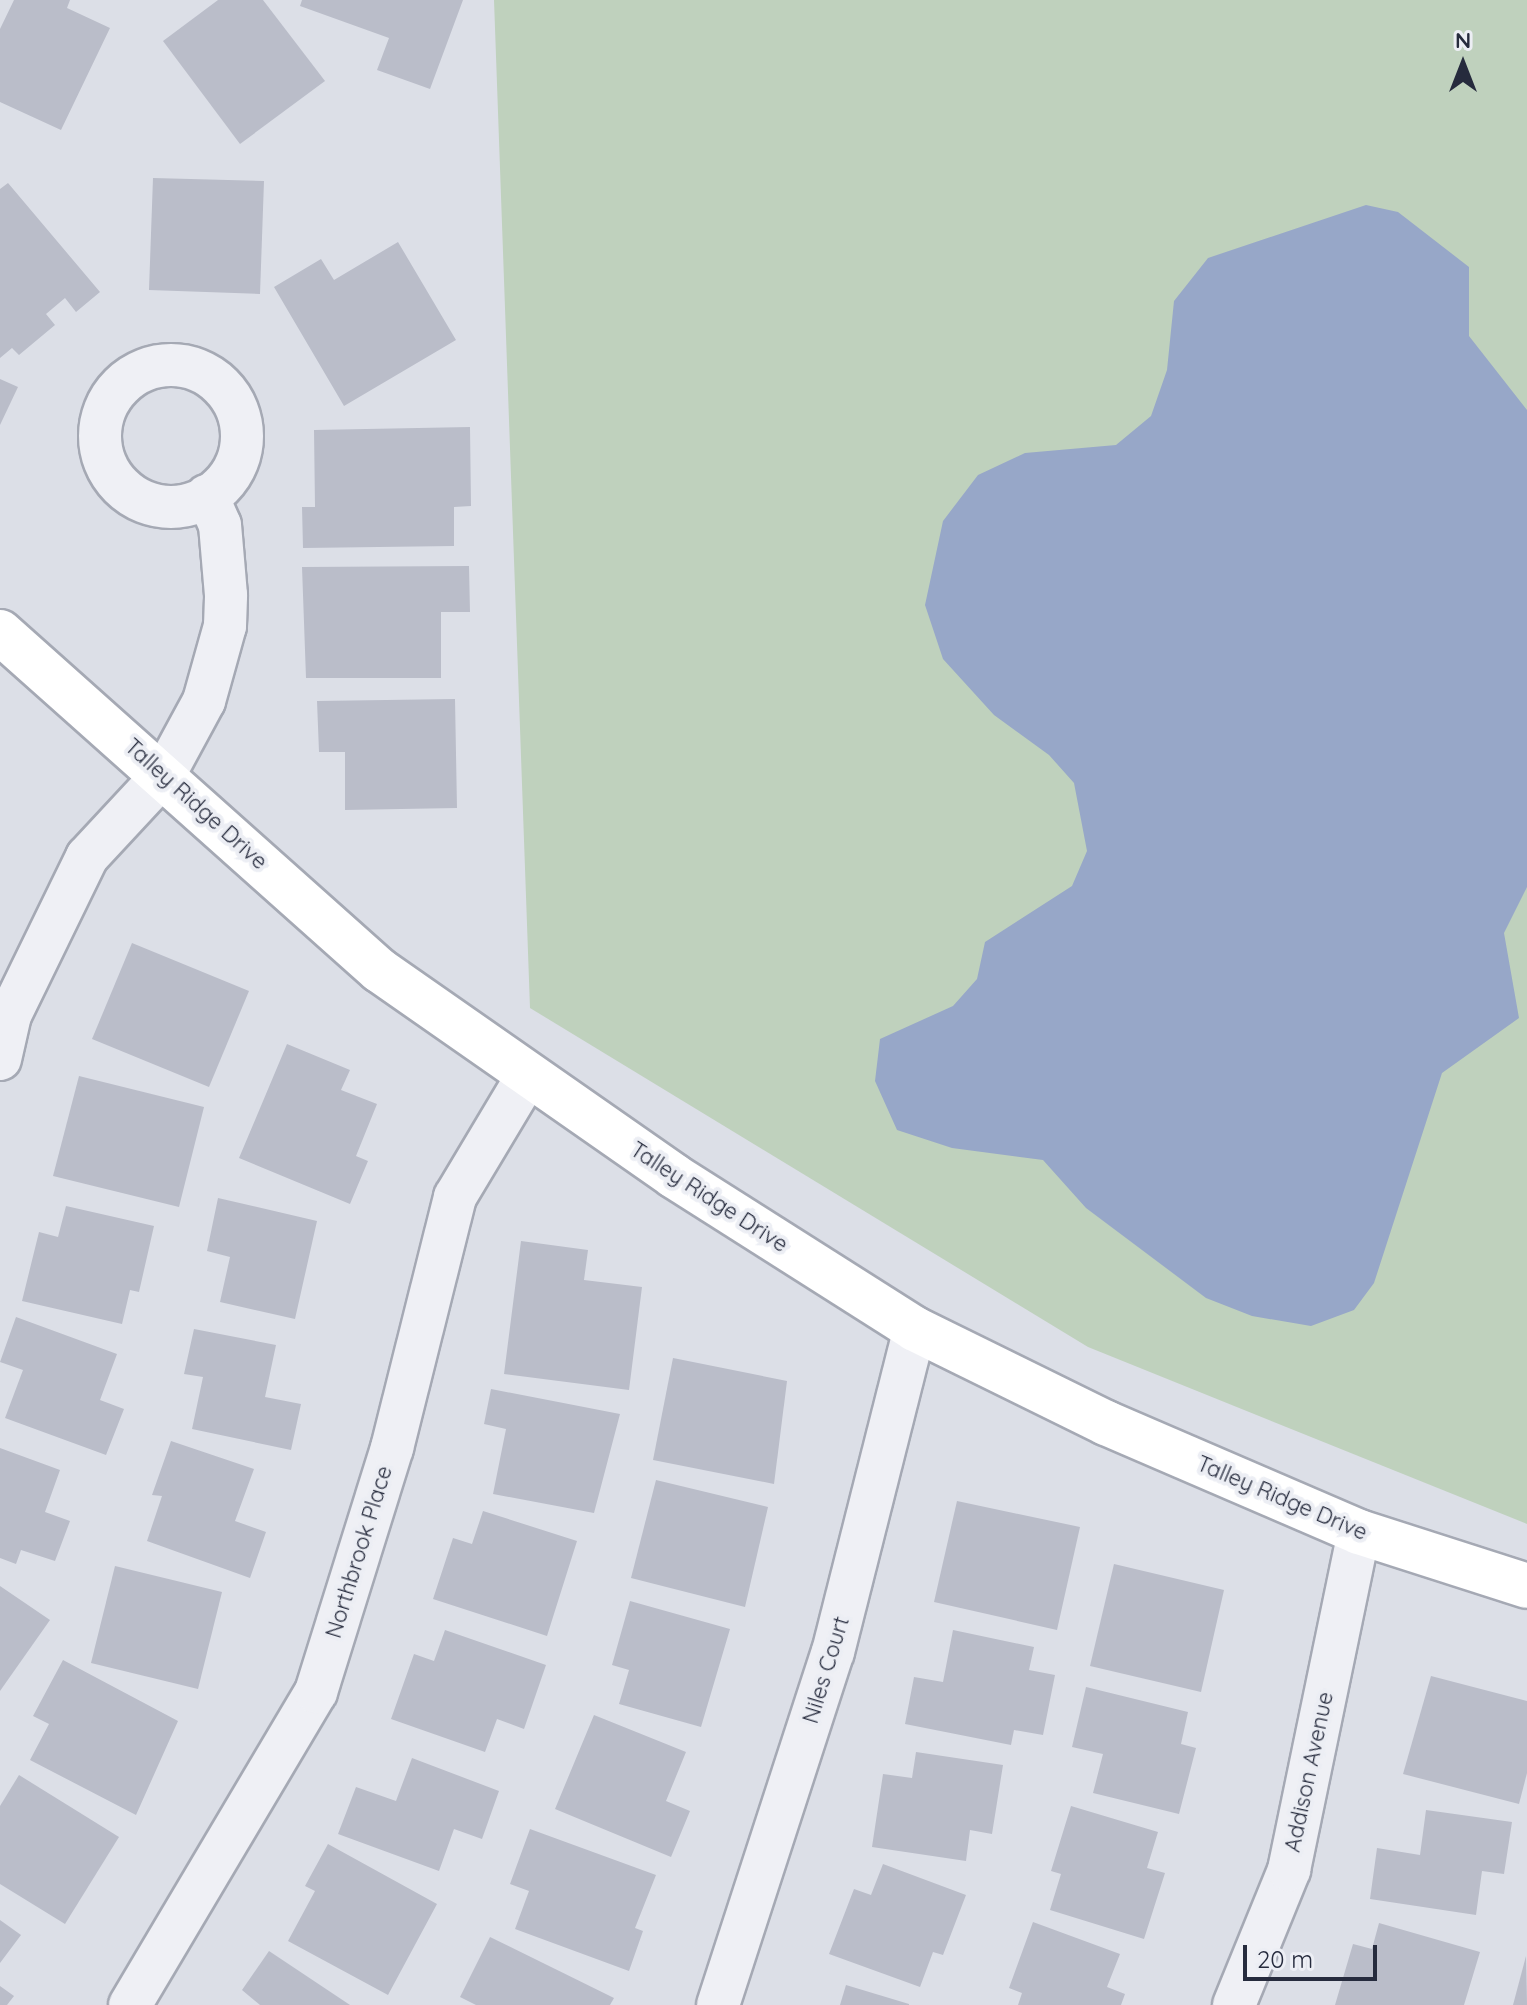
<!DOCTYPE html>
<style>
body{margin:0}
#map{position:relative;width:1527px;height:2005px;overflow:hidden;background:#dcdfe7;font-family:Quicksand,sans-serif}
div>[style]{position:absolute}
.green>*{inset:0;background:#bfd1bd}
.water>*{inset:0;background:#97a7c8}
.building>*{inset:0;background:#babdc9}
.roads{filter:drop-shadow(2px 0 #a5a9b4) drop-shadow(-2px 0 #a5a9b4) drop-shadow(0 2px #a5a9b4) drop-shadow(0 -2px #a5a9b4)}
.street>*{height:42px;margin:-21px;padding:0 21px;transform-origin:21px;border-radius:21px;background:#eff0f5}
.street>.ring{margin:-21px;padding:0;box-sizing:content-box;background:none;border:42px solid #eff0f5;border-radius:50%}
.secondary>*{height:44px;margin:-22px;padding:0 22px;transform-origin:22px;border-radius:22px;background:#fff}
span{translate:-50% -50%;white-space:nowrap;text-align:center;line-height:1.15;-webkit-text-stroke:8px #eceef4;paint-order:stroke}
.street-label{font-size:22px;color:#262b3d}
.north{position:absolute;left:1423px;top:24px;width:80px;height:80px;-webkit-text-stroke:6px #eceef4;paint-order:stroke;rotate:0deg;font-size:22px;font-weight:700;line-height:32px;text-align:center;color:#262b3d}
.north::after{content:'';display:block;margin:auto;width:28px;height:36px;background:#262b3d;clip-path:polygon(50% 0,100% 100%,50% 72%,0 100%)}
.scale{position:absolute;left:1243px;top:1945px;width:134px;height:36px;box-sizing:border-box;border:4px solid #262b3d;border-top:0;padding-left:10px;font-size:24px;line-height:28px;white-space:nowrap;color:#262b3d;-webkit-text-stroke:6px #eceef4;paint-order:stroke}
</style>
<div id="map">
<div class="green">
<div style="clip-path:polygon(494px 0,1527px 0,1527px 1524px,1088px 1347px,530px 1008px)"></div>
</div>
<div class="water">
<div style="clip-path:polygon(1366px 205px,1398px 212px,1469px 267px,1469px 336px,1527px 410px,1527px 887px,1504px 933px,1519px 1018px,1442px 1073px,1374px 1283px,1354px 1310px,1311px 1326px,1252px 1316px,1206px 1298px,1086px 1208px,1043px 1160px,952px 1148px,897px 1130px,875px 1081px,880px 1039px,953px 1006px,977px 979px,985px 942px,1072px 886px,1087px 851px,1074px 783px,1049px 755px,994px 715px,943px 659px,925px 605px,943px 521px,978px 475px,1025px 453px,1116px 445px,1151px 416px,1167px 370px,1174px 301px,1208px 258px)"></div>
</div>
<div class="building">
<div style="clip-path:polygon(14px 0,70px 0,67px 8px,110px 28px,61px 130px,0 102px,0 29px)"></div>
<div style="clip-path:polygon(218px 0,263px 0,325px 81px,240px 144px,163px 41px)"></div>
<div style="clip-path:polygon(302px 0,463px 0,430px 89px,377px 70px,389px 38px,300px 6px)"></div>
<div style="clip-path:polygon(153px 178px,264px 181px,260px 294px,149px 290px)"></div>
<div style="clip-path:polygon(8px 183px,100px 292px,76px 312px,65px 298px,46px 314px,55px 325px,19px 355px,12px 348px,0 358px,0 189px)"></div>
<div style="clip-path:polygon(398px 242px,456px 340px,344px 406px,274px 287px,321px 259px,334px 280px)"></div>
<div style="clip-path:polygon(0 379px,18px 387px,0 425px)"></div>
<div style="clip-path:polygon(470px 427px,471px 506px,454px 507px,454px 546px,303px 548px,302px 507px,315px 507px,314px 430px)"></div>
<div style="clip-path:polygon(469px 566px,470px 612px,441px 612px,441px 678px,306px 678px,302px 567px)"></div>
<div style="clip-path:polygon(455px 699px,457px 808px,345px 810px,345px 752px,319px 752px,317px 701px)"></div>
<div style="clip-path:polygon(132px 943px,249px 991px,209px 1087px,92px 1039px)"></div>
<div style="clip-path:polygon(287px 1044px,350px 1070px,341px 1090px,377px 1104px,356px 1156px,368px 1161px,350px 1204px,239px 1158px)"></div>
<div style="clip-path:polygon(79px 1076px,204px 1107px,179px 1207px,53px 1176px)"></div>
<div style="clip-path:polygon(218px 1198px,317px 1221px,295px 1319px,220px 1302px,230px 1257px,207px 1251px)"></div>
<div style="clip-path:polygon(66px 1206px,154px 1226px,139px 1292px,130px 1290px,122px 1324px,22px 1301px,39px 1232px,58px 1237px)"></div>
<div style="clip-path:polygon(521px 1241px,588px 1250px,584px 1280px,642px 1287px,629px 1390px,504px 1374px)"></div>
<div style="clip-path:polygon(16px 1317px,117px 1354px,100px 1400px,124px 1409px,106px 1455px,5px 1418px,23px 1370px,0 1362px)"></div>
<div style="clip-path:polygon(194px 1329px,276px 1345px,265px 1397px,301px 1404px,291px 1450px,192px 1429px,203px 1377px,184px 1374px)"></div>
<div style="clip-path:polygon(673px 1358px,787px 1381px,774px 1484px,653px 1460px)"></div>
<div style="clip-path:polygon(491px 1389px,620px 1414px,594px 1513px,493px 1494px,506px 1429px,484px 1424px)"></div>
<div style="clip-path:polygon(171px 1441px,254px 1469px,235px 1521px,266px 1532px,250px 1578px,147px 1541px,162px 1496px,152px 1495px)"></div>
<div style="clip-path:polygon(0 1448px,60px 1470px,45px 1512px,70px 1521px,55px 1561px,21px 1550px,16px 1564px,0 1558px)"></div>
<div style="clip-path:polygon(656px 1480px,768px 1507px,745px 1607px,631px 1578px)"></div>
<div style="clip-path:polygon(957px 1501px,1080px 1527px,1057px 1630px,934px 1602px)"></div>
<div style="clip-path:polygon(483px 1511px,577px 1541px,547px 1636px,433px 1599px,453px 1538px,472px 1544px)"></div>
<div style="clip-path:polygon(1114px 1564px,1224px 1590px,1201px 1692px,1090px 1666px)"></div>
<div style="clip-path:polygon(115px 1566px,222px 1592px,198px 1689px,91px 1663px)"></div>
<div style="clip-path:polygon(0 1586px,50px 1620px,0 1691px)"></div>
<div style="clip-path:polygon(630px 1601px,730px 1629px,701px 1727px,619px 1704px,629px 1670px,612px 1665px)"></div>
<div style="clip-path:polygon(445px 1630px,546px 1665px,524px 1729px,497px 1719px,485px 1752px,391px 1719px,414px 1654px,434px 1661px)"></div>
<div style="clip-path:polygon(953px 1630px,1034px 1647px,1029px 1670px,1055px 1675px,1043px 1735px,1014px 1730px,1011px 1745px,905px 1724px,914px 1677px,943px 1682px)"></div>
<div style="clip-path:polygon(63px 1660px,178px 1721px,136px 1815px,30px 1760px,49px 1724px,33px 1716px)"></div>
<div style="clip-path:polygon(1431px 1676px,1527px 1701px,1527px 1773px,1519px 1804px,1403px 1774px)"></div>
<div style="clip-path:polygon(1086px 1687px,1188px 1712px,1181px 1744px,1196px 1748px,1179px 1814px,1093px 1793px,1103px 1754px,1072px 1747px)"></div>
<div style="clip-path:polygon(594px 1715px,686px 1752px,666px 1801px,690px 1811px,671px 1857px,555px 1809px)"></div>
<div style="clip-path:polygon(916px 1752px,1003px 1765px,992px 1834px,970px 1830px,966px 1861px,872px 1847px,883px 1774px,912px 1778px)"></div>
<div style="clip-path:polygon(412px 1758px,499px 1791px,482px 1839px,454px 1829px,439px 1871px,338px 1834px,356px 1787px,396px 1801px)"></div>
<div style="clip-path:polygon(19px 1775px,119px 1837px,65px 1924px,0 1884px,0 1806px)"></div>
<div style="clip-path:polygon(1071px 1806px,1158px 1832px,1147px 1868px,1165px 1873px,1144px 1939px,1050px 1910px,1061px 1874px,1051px 1871px)"></div>
<div style="clip-path:polygon(1426px 1810px,1512px 1822px,1504px 1874px,1482px 1871px,1476px 1915px,1370px 1899px,1377px 1848px,1420px 1855px)"></div>
<div style="clip-path:polygon(530px 1829px,656px 1875px,635px 1928px,643px 1931px,629px 1971px,515px 1929px,529px 1891px,510px 1884px)"></div>
<div style="clip-path:polygon(328px 1844px,437px 1904px,388px 1995px,288px 1941px,315px 1891px,305px 1886px)"></div>
<div style="clip-path:polygon(883px 1864px,966px 1895px,943px 1955px,933px 1952px,920px 1987px,829px 1954px,854px 1889px,871px 1895px)"></div>
<div style="clip-path:polygon(0 1920px,21px 1935px,0 1963px)"></div>
<div style="clip-path:polygon(1033px 1922px,1120px 1954px,1107px 1987px,1125px 1994px,1121px 2005px,1018px 2005px,1022px 1993px,1009px 1988px)"></div>
<div style="clip-path:polygon(1379px 1923px,1480px 1952px,1464px 2005px,1335px 2005px,1353px 1944px,1372px 1949px)"></div>
<div style="clip-path:polygon(490px 1937px,614px 1998px,610px 2005px,476px 2005px,460px 1997px)"></div>
<div style="clip-path:polygon(269px 1951px,350px 2005px,260px 2005px,242px 1990px)"></div>
<div style="clip-path:polygon(1526px 1956px,1527px 2005px,1513px 2005px)"></div>
<div style="clip-path:polygon(846px 1985px,909px 2004px,909px 2005px,840px 2005px)"></div>
<div style="clip-path:polygon(0 1986px,14px 1996px,7px 2005px,0 2005px)"></div>
</div>
<div class="roads">
<div class="street">
<div class="ring" style="left:100px;top:365px;width:100px;height:100px"></div>
<div style="left:0;top:1059px;width:45px;rotate:-77.2deg"></div>
<div style="left:10px;top:1015px;width:176px;rotate:-64deg"></div>
<div style="left:87px;top:857px;width:115px;rotate:-47.1deg"></div>
<div style="left:165px;top:773px;width:82px;rotate:-61.6deg"></div>
<div style="left:204px;top:701px;width:78px;rotate:-74.4deg"></div>
<div style="left:225px;top:626px;width:31px;rotate:-88deg"></div>
<div style="left:226px;top:595px;width:70px;rotate:-94.9deg"></div>
<div style="left:220px;top:525px;width:32px;rotate:-114deg"></div>
<div style="left:130px;top:2005px;width:364px;rotate:-59.3deg"></div>
<div style="left:316px;top:1692px;width:256px;rotate:-72.7deg"></div>
<div style="left:392px;top:1448px;width:259px;rotate:-75.9deg"></div>
<div style="left:455px;top:1197px;width:142px;rotate:-59.1deg"></div>
<div style="left:718px;top:2005px;width:371px;rotate:-72deg"></div>
<div style="left:833px;top:1652px;width:333px;rotate:-75.8deg"></div>
<div style="left:1234px;top:2005px;width:146px;rotate:-67.8deg"></div>
<div style="left:1289px;top:1870px;width:345px;rotate:-78.3deg"></div>
</div>
<div class="secondary">
<div style="left:0;top:632px;width:508px;rotate:41.73deg"></div>
<div style="left:379px;top:970px;width:360px;rotate:34.9deg"></div>
<div style="left:674px;top:1176px;width:285px;rotate:32.4deg"></div>
<div style="left:915px;top:1329px;width:213px;rotate:26.2deg"></div>
<div style="left:1106px;top:1423px;width:275px;rotate:23.3deg"></div>
<div style="left:1359px;top:1532px;width:176px;rotate:17.8deg"></div>
</div>
</div>
<div class="street-label">
<span style="left:196px;top:804px;rotate:42deg">Talley Ridge Drive</span>
<span style="left:709px;top:1197px;rotate:33deg">Talley Ridge Drive</span>
<span style="left:1282px;top:1498px;rotate:23deg">Talley Ridge Drive</span>
<span style="left:359px;top:1552px;rotate:-73deg">Northbrook Place</span>
<span style="left:826px;top:1670px;rotate:-73deg">Niles Court</span>
<span style="left:1309px;top:1772px;rotate:-78deg">Addison Avenue</span>
</div>
<div class="north">N</div>
<div class="scale">20 m</div>
</div>
